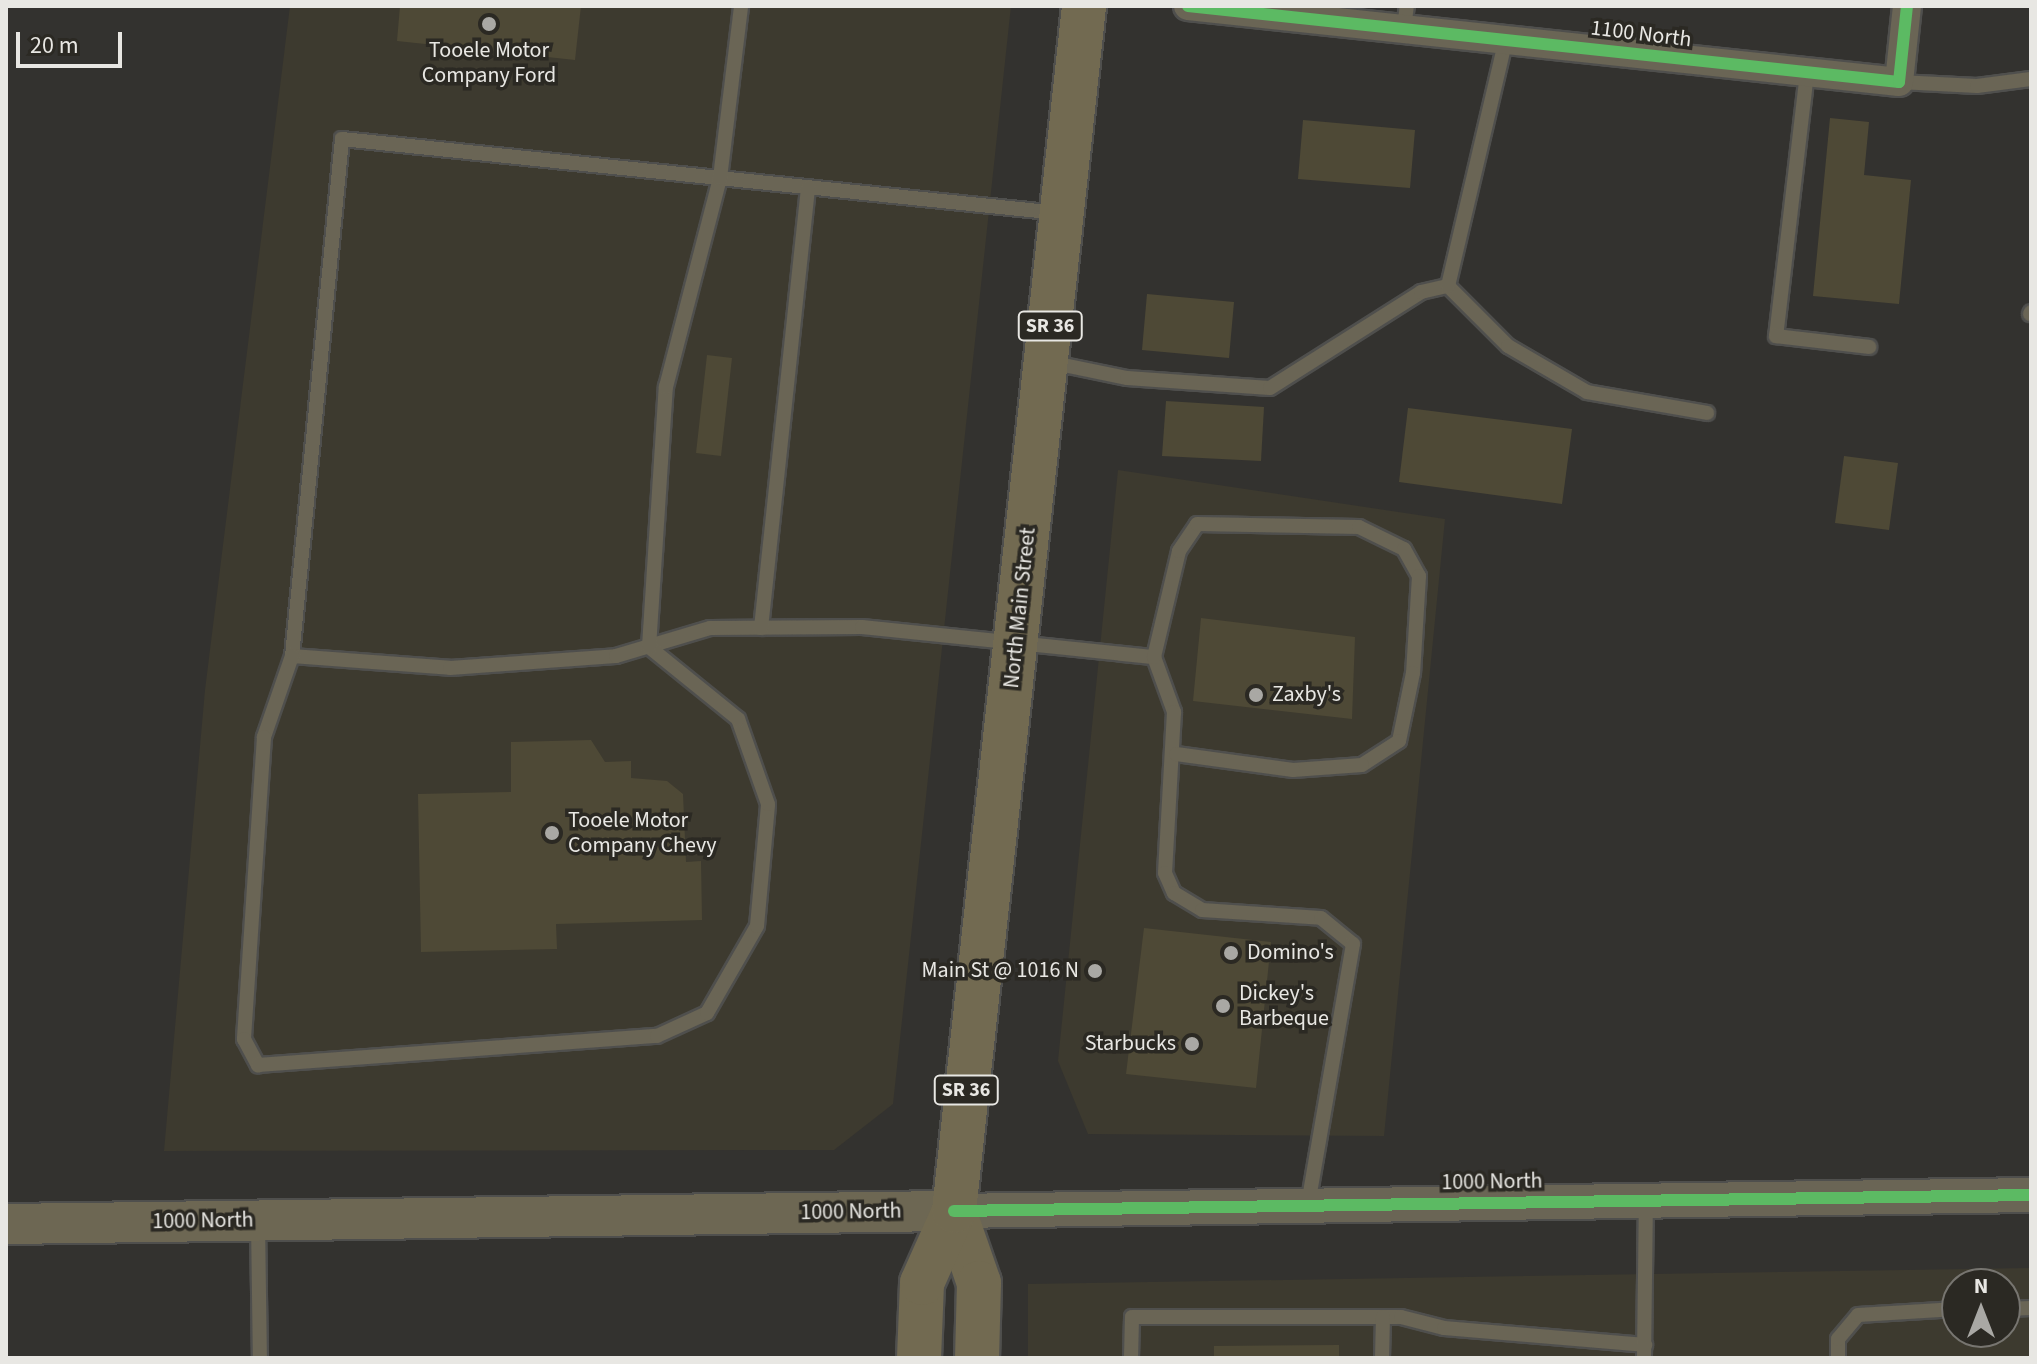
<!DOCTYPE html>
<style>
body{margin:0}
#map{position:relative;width:2037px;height:1364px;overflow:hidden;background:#33322f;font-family:"Source Sans 3",sans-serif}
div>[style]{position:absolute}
.built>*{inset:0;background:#3d3a2f}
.building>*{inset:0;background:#4e4936}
.roads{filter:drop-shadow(2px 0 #4f4f4d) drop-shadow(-2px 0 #4f4f4d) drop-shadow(0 2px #4f4f4d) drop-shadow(0 -2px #4f4f4d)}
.service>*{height:14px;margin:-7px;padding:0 7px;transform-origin:7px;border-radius:7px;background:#6a6555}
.minor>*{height:28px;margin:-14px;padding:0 14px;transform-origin:14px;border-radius:14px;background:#6a6555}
.tertiary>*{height:34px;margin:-17px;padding:0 17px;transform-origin:17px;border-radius:17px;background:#6a6555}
.secondary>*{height:40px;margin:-20px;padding:0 20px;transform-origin:20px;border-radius:20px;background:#6d6753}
.trunk>*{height:44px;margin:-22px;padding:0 22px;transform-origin:22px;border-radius:22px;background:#726a51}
.cycleway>*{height:12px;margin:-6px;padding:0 6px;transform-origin:6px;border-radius:6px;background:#5cba63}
.dots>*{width:22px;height:22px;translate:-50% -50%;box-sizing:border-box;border:4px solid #2b2923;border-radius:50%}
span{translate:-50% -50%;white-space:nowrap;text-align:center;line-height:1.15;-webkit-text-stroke:7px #2b2923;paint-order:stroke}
.shield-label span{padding:2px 6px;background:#2b2923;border:2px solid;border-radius:6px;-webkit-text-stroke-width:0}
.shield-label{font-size:20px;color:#e8e7e3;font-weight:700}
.street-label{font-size:22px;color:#e8e7e3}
.poi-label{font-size:22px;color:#e8e7e3}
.left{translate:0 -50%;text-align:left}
.right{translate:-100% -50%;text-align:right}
.frame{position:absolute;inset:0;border:8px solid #e8e7e3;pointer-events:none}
.north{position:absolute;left:1941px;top:1268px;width:80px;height:80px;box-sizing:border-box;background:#2b2923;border:2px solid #777570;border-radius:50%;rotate:0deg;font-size:22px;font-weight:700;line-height:32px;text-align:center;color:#e8e7e3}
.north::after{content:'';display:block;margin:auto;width:28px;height:36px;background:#a9a8a4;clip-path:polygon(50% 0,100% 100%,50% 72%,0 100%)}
.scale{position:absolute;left:16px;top:32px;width:106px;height:36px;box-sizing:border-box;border:4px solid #e8e7e3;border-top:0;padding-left:10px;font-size:24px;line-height:28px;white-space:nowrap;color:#e8e7e3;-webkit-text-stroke:6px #2b2923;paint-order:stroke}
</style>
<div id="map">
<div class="built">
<div style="clip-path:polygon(290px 6px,1011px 6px,893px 1104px,834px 1150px,164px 1151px,205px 690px)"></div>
<div style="clip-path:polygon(1118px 470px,1445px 519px,1384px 1136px,1088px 1134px,1058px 1061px)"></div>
<div style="clip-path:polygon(evenodd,2031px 1268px,2031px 1358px,1028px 1358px,1028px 1284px,2031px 1268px,1957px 1284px,2005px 1284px,2005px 1332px,1957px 1332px,1957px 1284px)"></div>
</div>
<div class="building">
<div style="clip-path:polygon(400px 6px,581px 6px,575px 60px,397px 41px)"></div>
<div style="clip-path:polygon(1830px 118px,1869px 122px,1864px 175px,1911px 180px,1899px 304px,1813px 296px)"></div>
<div style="clip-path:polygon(1303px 120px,1415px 130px,1410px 188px,1298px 179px)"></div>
<div style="clip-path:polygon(1147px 294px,1234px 302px,1229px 358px,1142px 350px)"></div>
<div style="clip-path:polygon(707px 355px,732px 358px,721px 456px,696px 453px)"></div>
<div style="clip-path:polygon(1166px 401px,1264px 407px,1261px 461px,1162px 456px)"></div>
<div style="clip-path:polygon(1408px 408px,1572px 429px,1562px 504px,1399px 482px)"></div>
<div style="clip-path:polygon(1844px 456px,1898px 463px,1889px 530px,1835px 523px)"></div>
<div style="clip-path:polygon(1201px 618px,1355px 637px,1352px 719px,1193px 701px)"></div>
<div style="clip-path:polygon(591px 740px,605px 762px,631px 761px,631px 778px,667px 781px,683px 794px,686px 862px,701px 861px,702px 920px,556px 924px,557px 949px,421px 952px,418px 794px,511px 792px,511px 742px)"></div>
<div style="clip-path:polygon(1144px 928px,1271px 942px,1256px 1088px,1126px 1074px)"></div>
<div style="clip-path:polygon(1339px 1345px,1339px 1358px,1214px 1358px,1214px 1346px)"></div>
</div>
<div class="roads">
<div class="service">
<div style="left:1404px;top:29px;width:23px;rotate:-83deg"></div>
<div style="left:1807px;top:73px;width:265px;rotate:96.7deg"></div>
<div style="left:1776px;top:336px;width:94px;rotate:6.7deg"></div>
<div style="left:1899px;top:82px;width:78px;rotate:2.9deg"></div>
<div style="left:1977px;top:86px;width:54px;rotate:-7.4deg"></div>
<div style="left:1058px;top:213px;width:720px;rotate:-174.1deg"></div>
<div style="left:342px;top:139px;width:519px;rotate:95.52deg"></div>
<div style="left:292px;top:656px;width:158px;rotate:4.3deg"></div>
<div style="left:450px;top:668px;width:166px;rotate:-4.1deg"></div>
<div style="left:616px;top:656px;width:98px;rotate:-16.6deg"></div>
<div style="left:710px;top:628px;width:152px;rotate:-0.4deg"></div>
<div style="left:862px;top:627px;width:294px;rotate:5.9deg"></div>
<div style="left:1154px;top:657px;width:59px;rotate:70deg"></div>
<div style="left:1174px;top:712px;width:161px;rotate:93.2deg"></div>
<div style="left:1165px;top:873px;width:22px;rotate:66deg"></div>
<div style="left:1174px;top:893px;width:33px;rotate:31deg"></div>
<div style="left:1202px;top:910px;width:119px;rotate:3.8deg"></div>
<div style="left:1321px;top:918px;width:41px;rotate:39.1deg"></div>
<div style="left:1353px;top:944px;width:265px;rotate:99.8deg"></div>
<div style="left:1448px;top:286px;width:85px;rotate:45deg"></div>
<div style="left:1508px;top:346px;width:91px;rotate:30.2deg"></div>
<div style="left:1587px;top:392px;width:122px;rotate:9.9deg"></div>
<div style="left:2030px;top:314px;width:2px;rotate:-63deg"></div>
<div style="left:1049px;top:362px;width:80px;rotate:11.6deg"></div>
<div style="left:1127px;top:378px;width:143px;rotate:4deg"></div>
<div style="left:1270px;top:388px;width:179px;rotate:-32.4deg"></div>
<div style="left:1421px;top:292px;width:28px;rotate:-13deg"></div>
<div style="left:1448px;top:286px;width:254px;rotate:-76.8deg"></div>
<div style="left:761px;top:628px;width:443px;rotate:-83.9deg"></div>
<div style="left:292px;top:656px;width:86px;rotate:109.1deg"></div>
<div style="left:264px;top:737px;width:303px;rotate:93.8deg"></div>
<div style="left:244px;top:1039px;width:30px;rotate:62deg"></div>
<div style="left:258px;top:1065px;width:400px;rotate:-4.2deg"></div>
<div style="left:657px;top:1036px;width:55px;rotate:-24.7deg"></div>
<div style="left:707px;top:1013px;width:100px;rotate:-60.1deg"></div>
<div style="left:757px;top:926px;width:122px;rotate:-84.8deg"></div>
<div style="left:768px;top:804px;width:90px;rotate:-109.4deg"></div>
<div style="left:738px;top:719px;width:114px;rotate:-141deg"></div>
<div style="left:649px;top:647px;width:261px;rotate:-86.3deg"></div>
<div style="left:666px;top:387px;width:216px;rotate:-75.5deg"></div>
<div style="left:720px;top:178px;width:173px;rotate:-83deg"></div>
<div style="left:1154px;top:657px;width:109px;rotate:-76.7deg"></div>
<div style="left:1179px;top:551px;width:32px;rotate:-56deg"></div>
<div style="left:1197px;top:524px;width:162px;rotate:1.1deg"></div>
<div style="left:1359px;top:527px;width:50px;rotate:26.1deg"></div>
<div style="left:1404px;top:549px;width:31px;rotate:61deg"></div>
<div style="left:1419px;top:576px;width:97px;rotate:93.5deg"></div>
<div style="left:1413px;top:673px;width:69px;rotate:101.6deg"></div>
<div style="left:1399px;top:741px;width:44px;rotate:147deg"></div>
<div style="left:1362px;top:765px;width:69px;rotate:175.9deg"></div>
<div style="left:1293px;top:770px;width:118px;rotate:-172.2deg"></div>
<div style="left:258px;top:1222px;width:136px;rotate:89.2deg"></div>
<div style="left:2005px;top:1309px;width:26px;rotate:-2deg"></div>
<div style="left:1131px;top:1358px;width:41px;rotate:-88.6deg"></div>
<div style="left:1132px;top:1317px;width:269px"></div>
<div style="left:1401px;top:1317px;width:44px;rotate:14.3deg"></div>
<div style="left:1444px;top:1328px;width:202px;rotate:4.8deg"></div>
<div style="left:1382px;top:1358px;width:41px;rotate:-88.6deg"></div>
<div style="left:1644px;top:1358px;width:158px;rotate:-89.3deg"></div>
<div style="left:1838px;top:1358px;width:19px;rotate:-90deg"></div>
<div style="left:1838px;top:1339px;width:31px;rotate:-50deg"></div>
<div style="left:1858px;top:1315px;width:99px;rotate:-3.5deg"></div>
</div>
<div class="minor">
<div style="left:1188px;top:6px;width:715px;rotate:6.1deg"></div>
<div style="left:1899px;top:82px;width:76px;rotate:-84deg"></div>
</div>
<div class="tertiary">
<div style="left:954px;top:1211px;width:1077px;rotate:-0.85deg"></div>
</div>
<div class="secondary">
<div style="left:6px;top:1224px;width:948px;rotate:-0.79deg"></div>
</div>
<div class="trunk">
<div style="left:954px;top:1211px;width:76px;rotate:70.9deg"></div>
<div style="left:979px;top:1283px;width:75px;rotate:91.5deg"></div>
<div style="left:919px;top:1358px;width:75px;rotate:-87.7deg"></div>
<div style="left:922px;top:1283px;width:79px;rotate:-66deg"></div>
<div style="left:954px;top:1211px;width:1212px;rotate:-83.84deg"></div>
</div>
</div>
<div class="cycleway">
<div style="left:1188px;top:6px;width:715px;rotate:6.1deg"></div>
<div style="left:1899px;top:82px;width:76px;rotate:-84deg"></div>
<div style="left:954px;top:1211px;width:1077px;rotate:-0.85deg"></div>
</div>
<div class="dots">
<div style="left:489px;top:24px;background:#a9a8a4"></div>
<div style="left:1256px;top:695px;background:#a9a8a4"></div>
<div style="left:552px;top:833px;background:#a9a8a4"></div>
<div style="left:1231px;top:953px;background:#a9a8a4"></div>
<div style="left:1095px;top:971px;background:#a9a8a4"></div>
<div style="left:1223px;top:1006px;background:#a9a8a4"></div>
<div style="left:1192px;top:1044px;background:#a9a8a4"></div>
</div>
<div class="shield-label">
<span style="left:1050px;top:326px">SR 36</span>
<span style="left:966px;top:1090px">SR 36</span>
</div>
<div class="street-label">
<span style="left:1641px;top:34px;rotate:7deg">1100 North</span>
<span style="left:1020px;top:608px;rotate:-84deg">North Main Street</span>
<span style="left:1492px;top:1182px;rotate:-1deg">1000 North</span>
<span style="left:851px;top:1212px;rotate:-1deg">1000 North</span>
<span style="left:203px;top:1221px;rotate:-1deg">1000 North</span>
</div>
<div class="poi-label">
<span style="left:489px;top:63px">Tooele Motor<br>Company Ford</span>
<span class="left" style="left:1272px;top:695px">Zaxby's</span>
<span class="left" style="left:568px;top:833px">Tooele Motor<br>Company Chevy</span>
<span class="left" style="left:1247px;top:953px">Domino's</span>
<span class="right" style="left:1079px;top:971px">Main St @ 1016 N</span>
<span class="left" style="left:1239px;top:1006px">Dickey's<br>Barbeque</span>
<span class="right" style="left:1176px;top:1044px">Starbucks</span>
</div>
<div class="frame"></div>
<div class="north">N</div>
<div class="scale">20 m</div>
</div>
